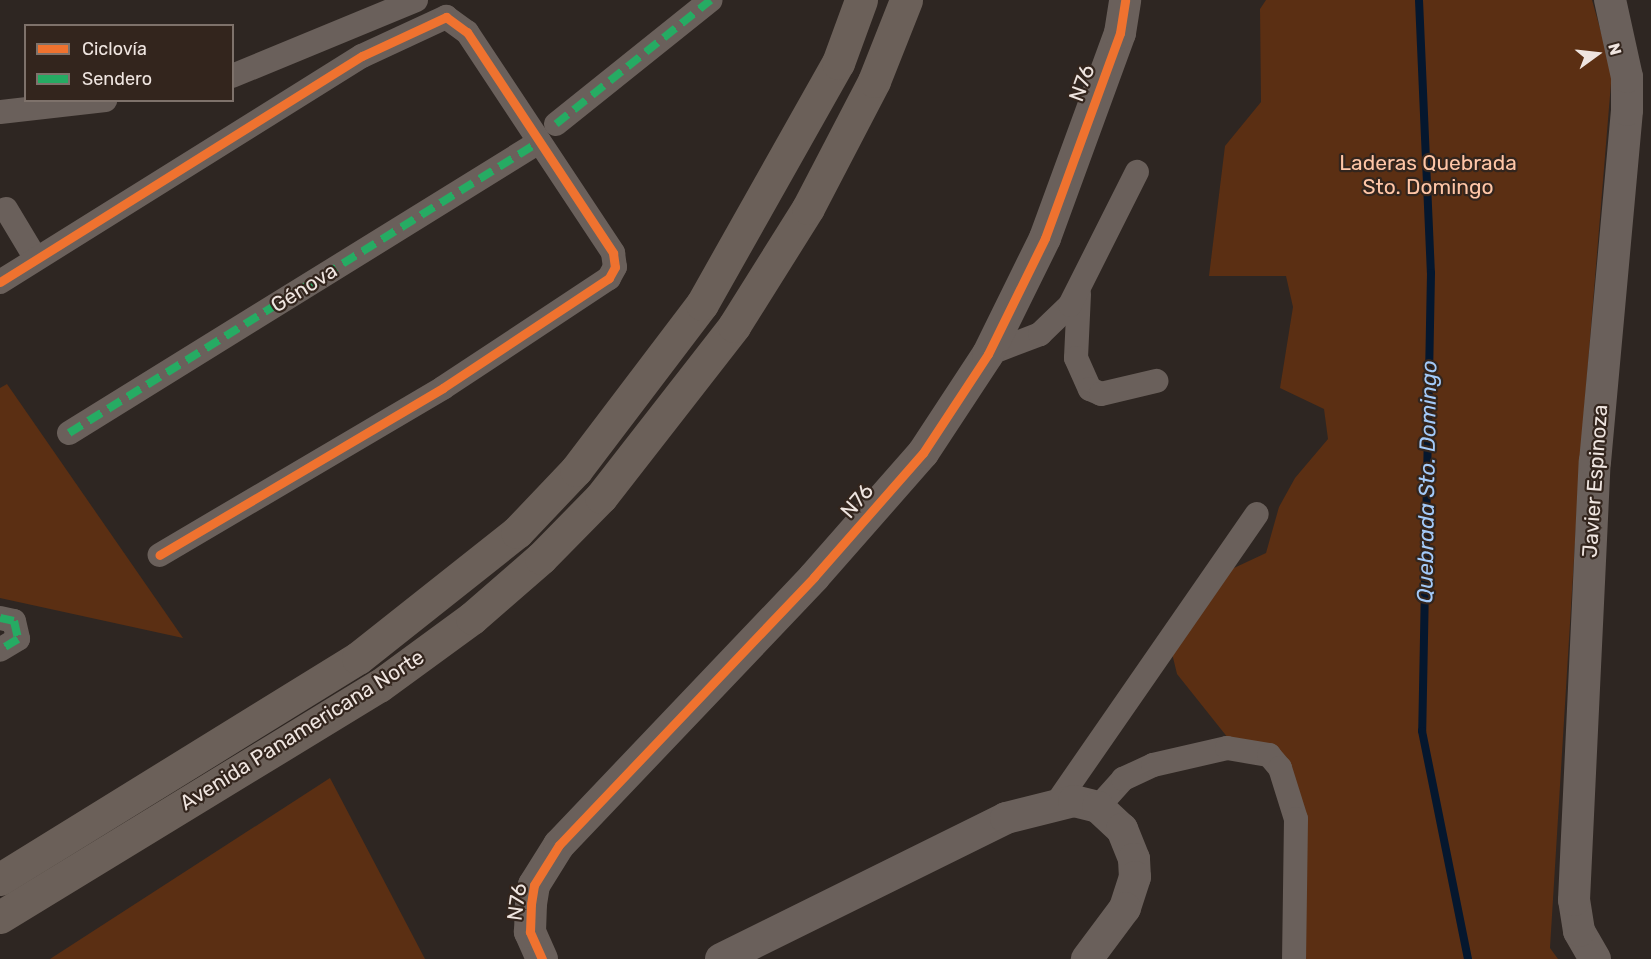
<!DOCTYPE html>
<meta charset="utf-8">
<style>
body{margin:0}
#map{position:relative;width:1651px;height:959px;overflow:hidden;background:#2e2622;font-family:Rubik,sans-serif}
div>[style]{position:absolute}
.green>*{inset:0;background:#5b2f13}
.stream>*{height:8px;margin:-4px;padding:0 4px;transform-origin:4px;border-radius:4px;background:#05172e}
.minor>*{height:24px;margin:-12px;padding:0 12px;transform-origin:12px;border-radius:12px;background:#6a605b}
.tertiary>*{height:32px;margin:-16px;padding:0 16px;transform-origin:16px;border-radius:16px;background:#6a605b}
.primary>*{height:33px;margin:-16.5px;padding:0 16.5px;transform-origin:16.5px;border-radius:16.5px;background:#6b6059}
.quiet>*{height:8px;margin-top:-4px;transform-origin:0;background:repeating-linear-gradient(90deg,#26ab63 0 15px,transparent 0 23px)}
.cycleway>*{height:9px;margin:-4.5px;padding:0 4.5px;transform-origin:4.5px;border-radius:4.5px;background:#ef722f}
span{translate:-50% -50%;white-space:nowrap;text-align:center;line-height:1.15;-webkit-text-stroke:4.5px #33251d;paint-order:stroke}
.street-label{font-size:21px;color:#efe5e0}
.park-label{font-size:21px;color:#ffc6a7}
.water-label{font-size:22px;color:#a3caf9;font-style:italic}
.legend{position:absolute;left:24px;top:24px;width:210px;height:78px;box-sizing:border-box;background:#33251d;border:2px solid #7e726b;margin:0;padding:8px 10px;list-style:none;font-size:18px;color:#efe5e0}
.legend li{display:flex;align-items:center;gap:12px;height:30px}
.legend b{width:30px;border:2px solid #7e726b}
.north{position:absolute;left:1567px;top:24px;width:60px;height:60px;-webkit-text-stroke:4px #33251d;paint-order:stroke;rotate:75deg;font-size:16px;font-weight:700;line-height:24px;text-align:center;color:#efe5e0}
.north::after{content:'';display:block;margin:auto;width:21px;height:27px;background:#efe5e0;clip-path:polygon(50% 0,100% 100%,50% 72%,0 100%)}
</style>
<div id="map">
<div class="green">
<div style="clip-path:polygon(1266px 0,1592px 0,1612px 71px,1580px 461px,1550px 948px,1558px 959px,1297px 959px,1284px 767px,1232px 743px,1177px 674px,1170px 645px,1219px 575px,1266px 553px,1279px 507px,1295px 478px,1328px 439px,1324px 409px,1280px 388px,1293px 307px,1286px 276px,1209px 276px,1225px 146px,1261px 102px,1260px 9px)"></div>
<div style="clip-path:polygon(7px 384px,183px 638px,0 598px,0 388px)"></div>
<div style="clip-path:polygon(330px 778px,425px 959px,50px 959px)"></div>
</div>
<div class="stream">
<div style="left:1419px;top:0;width:273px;rotate:87.5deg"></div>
<div style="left:1431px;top:273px;width:458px;rotate:91.1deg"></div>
<div style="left:1422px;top:731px;width:233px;rotate:78.6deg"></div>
</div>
<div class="minor">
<div style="left:232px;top:76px;width:199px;rotate:-22.4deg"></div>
<div style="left:0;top:112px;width:106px;rotate:-6.5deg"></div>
<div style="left:556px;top:124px;width:198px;rotate:-38.7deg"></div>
<div style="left:6px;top:209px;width:58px;rotate:59deg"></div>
<div style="left:0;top:282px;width:427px;rotate:-32deg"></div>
<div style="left:362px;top:56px;width:93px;rotate:-24.9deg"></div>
<div style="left:446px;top:17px;width:26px;rotate:36deg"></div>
<div style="left:467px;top:32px;width:265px;rotate:56.5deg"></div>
<div style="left:613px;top:253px;width:14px;rotate:82deg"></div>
<div style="left:615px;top:267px;width:13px;rotate:119deg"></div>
<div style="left:609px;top:278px;width:199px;rotate:146.5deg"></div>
<div style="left:443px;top:388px;width:329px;rotate:149.5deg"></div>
<div style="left:1079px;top:294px;width:64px;rotate:92.7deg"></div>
<div style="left:1076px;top:358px;width:34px;rotate:66deg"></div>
<div style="left:1090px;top:389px;width:12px;rotate:24deg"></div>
<div style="left:1101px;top:394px;width:57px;rotate:-13.3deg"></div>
<div style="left:988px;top:354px;width:56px;rotate:-21deg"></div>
<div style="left:1040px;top:334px;width:42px;rotate:-44deg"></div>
<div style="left:1070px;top:305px;width:149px;rotate:-63.3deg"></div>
<div style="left:69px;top:433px;width:553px;rotate:-31.76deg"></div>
<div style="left:0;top:618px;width:14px;rotate:12deg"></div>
<div style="left:14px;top:621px;width:18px;rotate:77deg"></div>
<div style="left:18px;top:639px;width:21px;rotate:149deg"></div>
<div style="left:1058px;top:801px;width:349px;rotate:-55.3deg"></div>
<div style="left:1098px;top:807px;width:38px;rotate:-48deg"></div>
<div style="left:1123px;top:779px;width:33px;rotate:-25deg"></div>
<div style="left:1153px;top:765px;width:76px;rotate:-12.9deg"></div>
<div style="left:1227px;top:748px;width:43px;rotate:9.5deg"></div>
<div style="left:1269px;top:755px;width:17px;rotate:50deg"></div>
<div style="left:1280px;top:768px;width:53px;rotate:72.6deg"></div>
<div style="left:1296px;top:819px;width:140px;rotate:90.8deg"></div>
</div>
<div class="tertiary">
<div style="left:542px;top:959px;width:30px;rotate:-114deg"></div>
<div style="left:530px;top:932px;width:28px;rotate:-88deg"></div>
<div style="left:531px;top:904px;width:19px;rotate:-81deg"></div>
<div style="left:534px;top:885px;width:47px;rotate:-58deg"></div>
<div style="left:559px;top:845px;width:370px;rotate:-46.4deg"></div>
<div style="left:814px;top:577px;width:165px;rotate:-48.7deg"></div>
<div style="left:923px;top:453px;width:118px;rotate:-56.7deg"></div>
<div style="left:988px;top:354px;width:129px;rotate:-63.8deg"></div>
<div style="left:1045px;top:238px;width:218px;rotate:-69.9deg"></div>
<div style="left:1120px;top:33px;width:33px;rotate:-81deg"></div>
<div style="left:721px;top:959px;width:318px;rotate:-26.3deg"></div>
<div style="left:1006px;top:818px;width:70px;rotate:-14deg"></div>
<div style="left:1074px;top:801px;width:25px;rotate:14deg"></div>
<div style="left:1098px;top:807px;width:33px;rotate:43deg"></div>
<div style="left:1122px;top:829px;width:32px;rotate:68deg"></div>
<div style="left:1134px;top:859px;width:18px;rotate:87deg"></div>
<div style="left:1135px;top:877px;width:33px;rotate:108deg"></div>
<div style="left:1125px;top:908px;width:64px;rotate:126.7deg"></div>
<div style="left:1595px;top:959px;width:32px;rotate:-120deg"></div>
<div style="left:1579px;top:931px;width:31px;rotate:-99deg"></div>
<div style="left:1574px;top:900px;width:439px;rotate:-87.3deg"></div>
<div style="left:1595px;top:462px;width:353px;rotate:-84.8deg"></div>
<div style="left:1627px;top:110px;width:33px;rotate:-90deg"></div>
<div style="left:1627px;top:77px;width:79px;rotate:-102.4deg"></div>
</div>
<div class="primary">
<div style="left:0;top:879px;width:421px;rotate:-31.7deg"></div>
<div style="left:358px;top:658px;width:203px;rotate:-38.4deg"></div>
<div style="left:517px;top:532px;width:86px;rotate:-46.4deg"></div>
<div style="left:576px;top:470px;width:208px;rotate:-52.8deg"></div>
<div style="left:702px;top:304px;width:277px;rotate:-60.6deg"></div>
<div style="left:838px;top:63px;width:67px;rotate:-69.9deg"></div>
<div style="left:0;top:917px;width:444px;rotate:-31.4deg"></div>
<div style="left:379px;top:686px;width:115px;rotate:-36.2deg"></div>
<div style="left:472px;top:618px;width:91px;rotate:-41deg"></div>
<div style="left:541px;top:558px;width:86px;rotate:-45.5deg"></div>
<div style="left:601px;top:497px;width:217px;rotate:-52.1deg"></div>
<div style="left:734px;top:326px;width:139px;rotate:-57.9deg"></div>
<div style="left:808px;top:208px;width:143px;rotate:-62.5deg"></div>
<div style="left:874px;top:81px;width:87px;rotate:-68.4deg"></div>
</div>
<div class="quiet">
<div style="left:556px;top:124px;width:198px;rotate:-38.7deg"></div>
<div style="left:69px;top:433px;width:553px;rotate:-31.76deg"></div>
<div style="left:0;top:618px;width:14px;rotate:12deg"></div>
<div style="left:14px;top:621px;width:18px;rotate:77deg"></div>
<div style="left:18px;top:639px;width:21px;rotate:149deg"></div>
</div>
<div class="cycleway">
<div style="left:0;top:282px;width:427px;rotate:-32deg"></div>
<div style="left:362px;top:56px;width:93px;rotate:-24.9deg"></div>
<div style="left:446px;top:17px;width:26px;rotate:36deg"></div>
<div style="left:467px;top:32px;width:265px;rotate:56.5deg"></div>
<div style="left:613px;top:253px;width:14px;rotate:82deg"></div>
<div style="left:615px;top:267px;width:13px;rotate:119deg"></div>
<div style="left:609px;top:278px;width:199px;rotate:146.5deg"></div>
<div style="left:443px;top:388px;width:329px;rotate:149.5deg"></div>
<div style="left:542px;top:959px;width:30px;rotate:-114deg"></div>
<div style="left:530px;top:932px;width:28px;rotate:-88deg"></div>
<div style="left:531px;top:904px;width:19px;rotate:-81deg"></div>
<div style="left:534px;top:885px;width:47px;rotate:-58deg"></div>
<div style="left:559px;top:845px;width:370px;rotate:-46.4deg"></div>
<div style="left:814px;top:577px;width:165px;rotate:-48.7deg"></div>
<div style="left:923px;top:453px;width:118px;rotate:-56.7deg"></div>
<div style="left:988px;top:354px;width:129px;rotate:-63.8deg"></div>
<div style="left:1045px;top:238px;width:218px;rotate:-69.9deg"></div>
<div style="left:1120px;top:33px;width:33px;rotate:-81deg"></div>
</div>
<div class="street-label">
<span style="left:1082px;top:83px;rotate:-70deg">N76</span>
<span style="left:304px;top:288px;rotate:-32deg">Génova</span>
<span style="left:1595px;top:481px;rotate:-86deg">Javier Espinoza</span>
<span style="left:857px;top:501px;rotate:-49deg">N76</span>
<span style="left:302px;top:730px;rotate:-32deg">Avenida Panamericana Norte</span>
<span style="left:517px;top:902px;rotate:-82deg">N76</span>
</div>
<div class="park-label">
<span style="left:1428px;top:175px">Laderas Quebrada<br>Sto. Domingo</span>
</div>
<div class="water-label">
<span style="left:1427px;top:482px;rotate:-89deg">Quebrada Sto. Domingo</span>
</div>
<ul class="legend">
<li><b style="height:8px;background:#ef722f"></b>Ciclovía</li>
<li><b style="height:8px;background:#26ab63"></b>Sendero</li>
</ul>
<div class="north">N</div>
</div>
